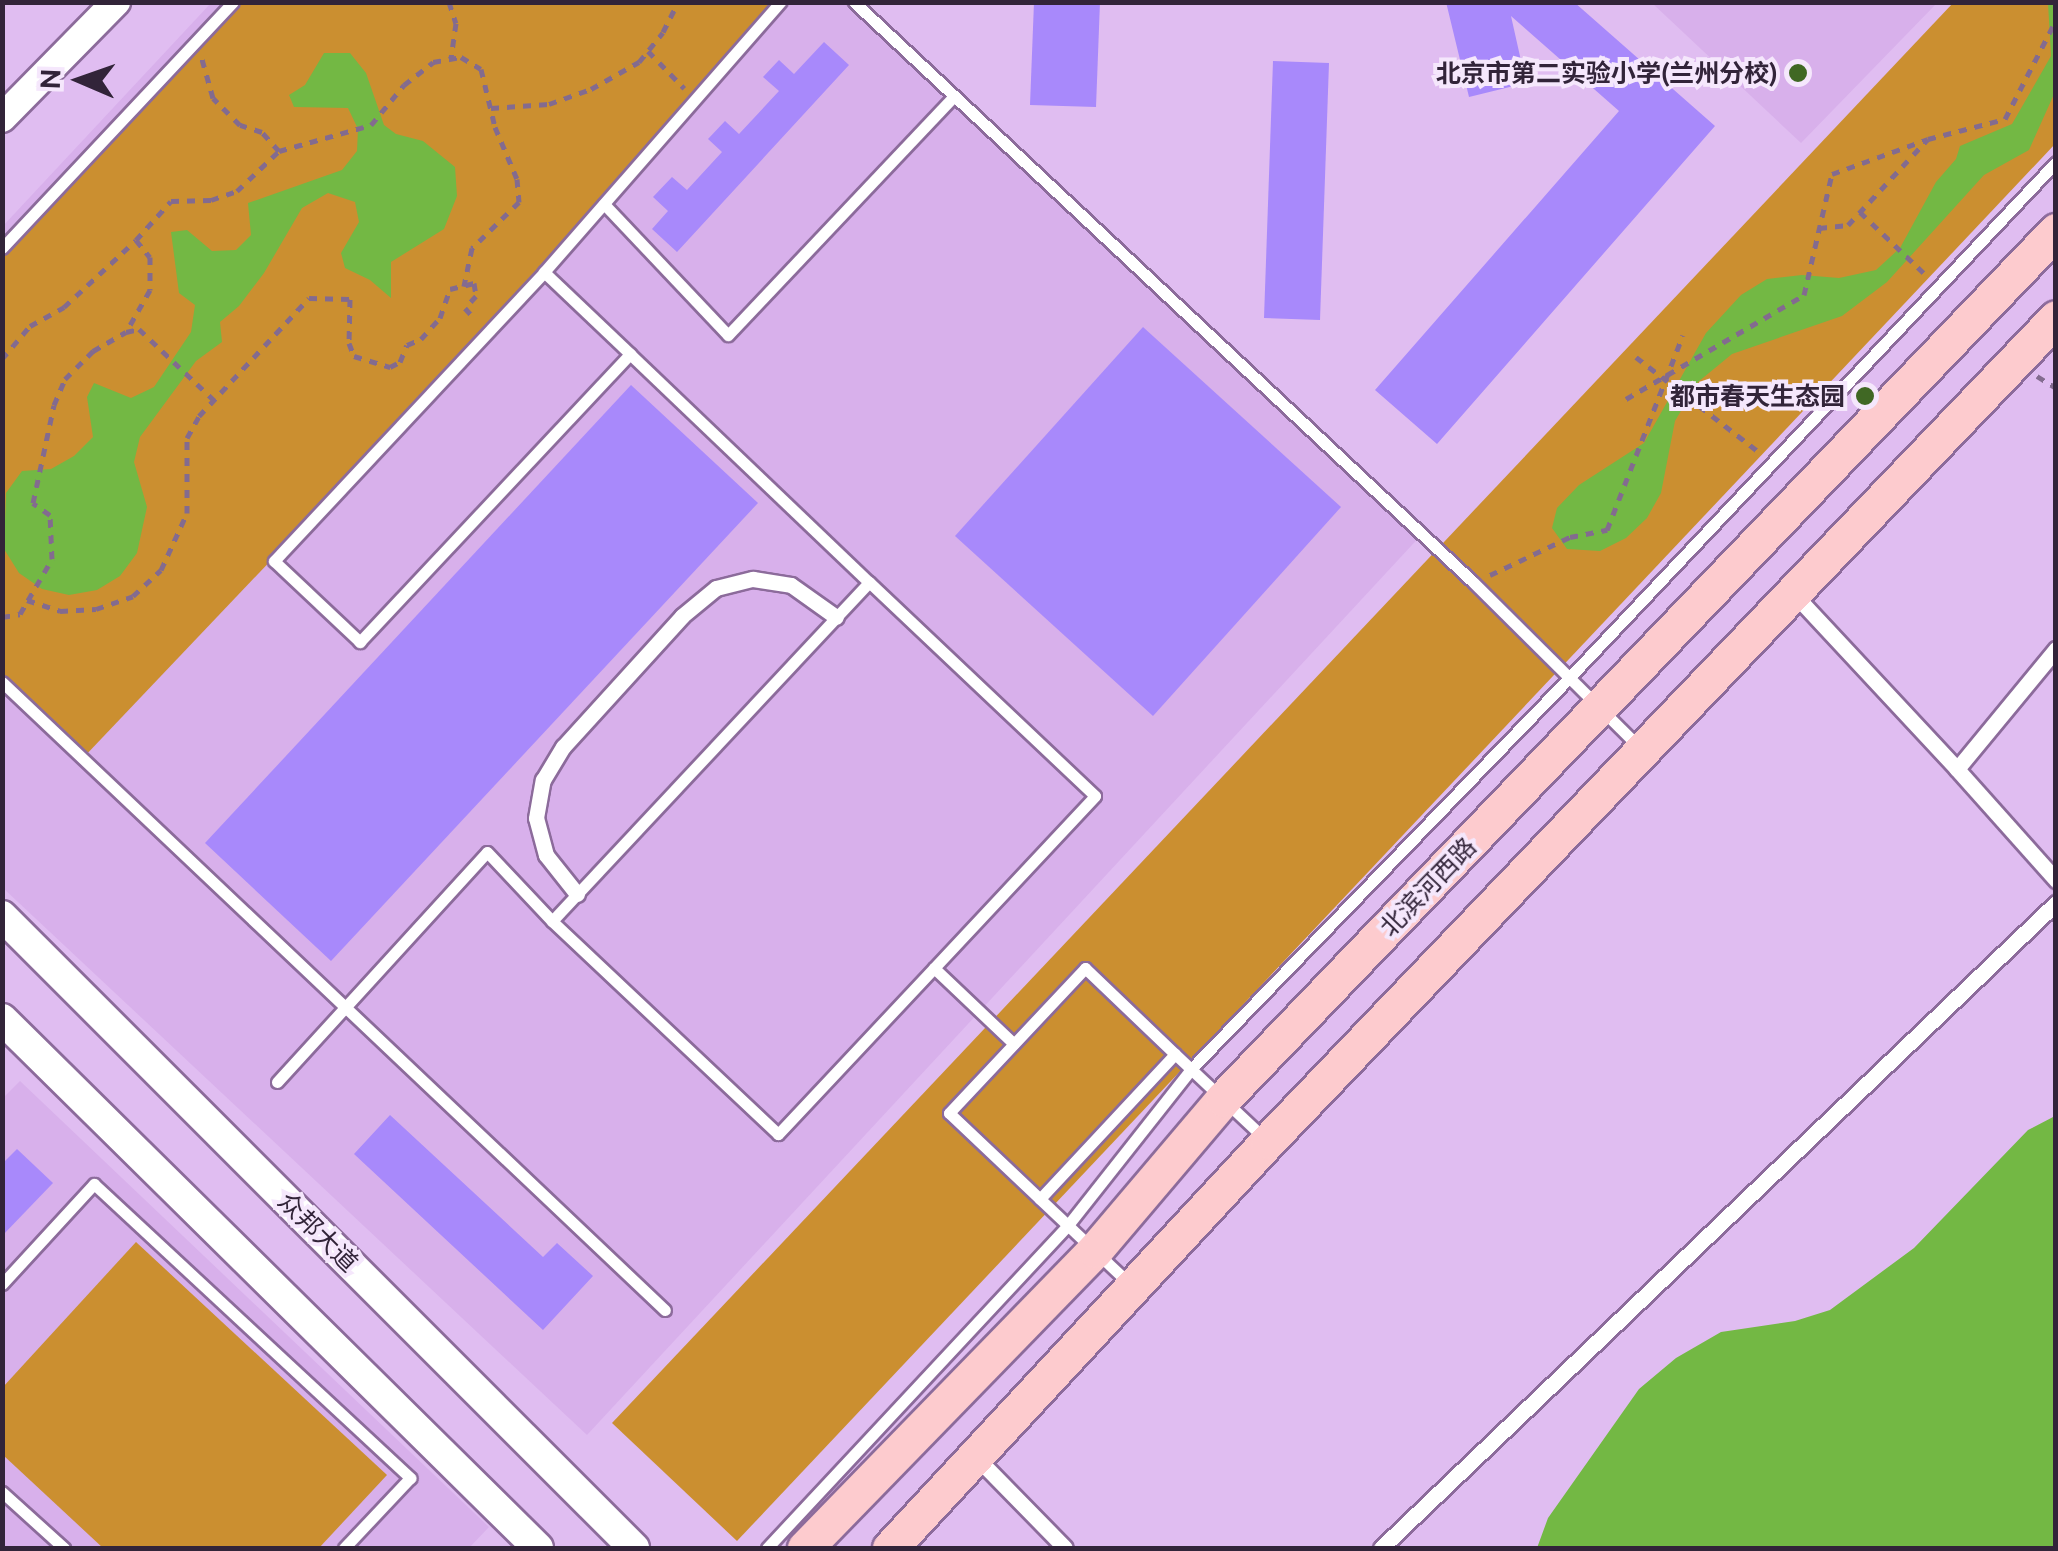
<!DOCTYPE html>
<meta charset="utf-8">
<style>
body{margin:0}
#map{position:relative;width:2058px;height:1551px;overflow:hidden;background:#e0bdf1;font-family:Ubuntu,"Noto Sans SC",sans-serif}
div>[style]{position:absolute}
.built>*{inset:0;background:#d8b0eb}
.green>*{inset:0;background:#cb8f30}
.water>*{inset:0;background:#73b844}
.building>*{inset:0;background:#a889fb}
.path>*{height:5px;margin-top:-2.5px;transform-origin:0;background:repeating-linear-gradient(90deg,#836b8f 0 8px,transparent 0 16px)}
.roads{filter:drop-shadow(2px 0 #8c6b9b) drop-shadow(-2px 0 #8c6b9b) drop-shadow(0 2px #8c6b9b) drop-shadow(0 -2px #8c6b9b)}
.service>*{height:11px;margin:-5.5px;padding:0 5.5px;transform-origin:5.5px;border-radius:5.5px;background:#fff}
.pedestrian>*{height:15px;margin:-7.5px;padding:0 7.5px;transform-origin:7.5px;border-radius:7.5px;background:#fff}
.tertiary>*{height:28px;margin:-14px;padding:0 14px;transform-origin:14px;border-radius:14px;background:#fff}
.secondary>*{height:30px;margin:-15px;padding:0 15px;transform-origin:15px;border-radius:15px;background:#fff}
.primary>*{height:35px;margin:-17.5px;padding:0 17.5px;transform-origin:17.5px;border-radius:17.5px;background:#fdcbce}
.dots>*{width:28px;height:28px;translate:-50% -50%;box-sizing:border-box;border:5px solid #f5e7fc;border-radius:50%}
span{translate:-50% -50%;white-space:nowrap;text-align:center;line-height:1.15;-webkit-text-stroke:8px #f5e7fc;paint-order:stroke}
.poi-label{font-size:25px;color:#322439;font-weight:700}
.right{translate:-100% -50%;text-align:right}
.street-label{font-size:25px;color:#322439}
.frame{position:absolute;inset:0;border:5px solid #322439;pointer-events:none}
.north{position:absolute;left:30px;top:30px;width:100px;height:100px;-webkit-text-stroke:8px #f5e7fc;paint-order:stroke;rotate:272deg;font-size:28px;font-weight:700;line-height:40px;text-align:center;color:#322439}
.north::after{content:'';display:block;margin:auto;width:35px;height:45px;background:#322439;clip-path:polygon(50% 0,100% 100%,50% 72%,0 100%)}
</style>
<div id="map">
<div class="built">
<div style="clip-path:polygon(211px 3px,858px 3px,1424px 532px,587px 1435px,3px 888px,2px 227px)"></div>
<div style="clip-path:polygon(1652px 3px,1937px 3px,1801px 143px)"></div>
<div style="clip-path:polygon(20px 1081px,489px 1527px,469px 1548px,3px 1548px,2px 1099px)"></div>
</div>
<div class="green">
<div style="clip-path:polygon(233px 3px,780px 3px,488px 332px,83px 758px,3px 682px,2px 248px)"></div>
<div style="clip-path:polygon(1953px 3px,2055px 3px,2055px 144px,737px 1541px,612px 1423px)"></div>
<div style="clip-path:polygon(136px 1242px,387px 1475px,319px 1548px,103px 1548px,3px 1455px,3px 1387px)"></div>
</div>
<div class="water">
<div style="clip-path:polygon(2048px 3px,2055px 3px,2055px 92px,2029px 150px,1984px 175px,1887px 282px,1842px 316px,1732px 354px,1698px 382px,1675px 421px,1661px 493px,1647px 518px,1626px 538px,1600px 551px,1567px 549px,1552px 528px,1557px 508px,1579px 485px,1644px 443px,1706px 333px,1741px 295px,1767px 279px,1802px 275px,1839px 278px,1876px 270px,1900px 248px,1936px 182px,1956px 159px,1960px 146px,2012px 124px,2051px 56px)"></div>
<div style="clip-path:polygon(324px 53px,350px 53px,366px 73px,384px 125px,396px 134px,423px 141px,455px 167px,457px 196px,444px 229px,391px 262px,391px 298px,370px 280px,345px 268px,341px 253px,359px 222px,355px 202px,328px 193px,302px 208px,264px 273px,239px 306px,220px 322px,222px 342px,196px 361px,140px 437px,134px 462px,147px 507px,137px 553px,120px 576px,97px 590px,69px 595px,42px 589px,19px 573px,4px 549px,6px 493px,22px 471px,51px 469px,74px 456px,93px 437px,87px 397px,94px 383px,131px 398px,154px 387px,191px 332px,195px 305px,179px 293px,171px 232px,187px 230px,212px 251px,236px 250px,251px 235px,248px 203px,342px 170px,357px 151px,358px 129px,348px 108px,294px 107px,289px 95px,305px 85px)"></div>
<div style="clip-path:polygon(2055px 1116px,2055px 1548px,1537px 1548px,1548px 1518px,1639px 1389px,1676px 1358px,1721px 1332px,1795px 1321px,1830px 1310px,1914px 1248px,2028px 1130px)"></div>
</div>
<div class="building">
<div style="clip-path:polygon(1034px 2px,1100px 2px,1096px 107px,1030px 105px)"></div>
<div style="clip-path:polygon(1446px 2px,1574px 2px,1715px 126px,1437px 444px,1375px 390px,1619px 111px,1511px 16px,1526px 83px,1469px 97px)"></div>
<div style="clip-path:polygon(824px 42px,849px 65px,677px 252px,652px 229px,668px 211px,653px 197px,672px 177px,687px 190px,722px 152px,708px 139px,725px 121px,739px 134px,779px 91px,763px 77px,779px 60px,794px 74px)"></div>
<div style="clip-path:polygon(1273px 61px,1329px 63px,1320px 320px,1264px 318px)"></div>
<div style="clip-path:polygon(1143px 327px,1341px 507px,1153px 716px,955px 536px)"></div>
<div style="clip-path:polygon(631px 385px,758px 503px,331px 961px,205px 843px)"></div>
<div style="clip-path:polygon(390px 1115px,543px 1257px,557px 1243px,593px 1276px,543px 1330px,354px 1154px)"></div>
<div style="clip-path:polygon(17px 1149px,53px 1183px,2px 1236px,2px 1164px)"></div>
</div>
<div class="path">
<div style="left:449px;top:2px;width:22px;rotate:72deg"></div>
<div style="left:456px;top:23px;width:36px;rotate:98deg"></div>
<div style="left:648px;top:51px;width:52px;rotate:45.8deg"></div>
<div style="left:491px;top:108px;width:58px;rotate:-3.9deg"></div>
<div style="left:549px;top:104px;width:45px;rotate:-19.7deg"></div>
<div style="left:591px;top:89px;width:55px;rotate:-29.4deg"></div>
<div style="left:639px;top:62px;width:38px;rotate:-51deg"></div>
<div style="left:663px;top:32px;width:34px;rotate:-63deg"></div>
<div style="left:279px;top:151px;width:96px;rotate:-15.8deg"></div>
<div style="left:371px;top:125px;width:52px;rotate:-50.5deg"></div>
<div style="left:404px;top:85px;width:37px;rotate:-38deg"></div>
<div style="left:433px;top:62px;width:28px;rotate:-10deg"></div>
<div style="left:461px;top:57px;width:23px;rotate:31deg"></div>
<div style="left:481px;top:69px;width:60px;rotate:76.4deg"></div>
<div style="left:495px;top:127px;width:56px;rotate:67.1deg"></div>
<div style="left:517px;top:179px;width:23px;rotate:85deg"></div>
<div style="left:519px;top:202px;width:66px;rotate:135.6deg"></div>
<div style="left:472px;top:248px;width:39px;rotate:102deg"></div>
<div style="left:1860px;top:212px;width:93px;rotate:43.7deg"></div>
<div style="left:1819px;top:228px;width:29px;rotate:-6deg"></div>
<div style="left:1848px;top:225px;width:117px;rotate:-47.1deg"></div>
<div style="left:1928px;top:139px;width:80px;rotate:-14.6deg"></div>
<div style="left:2005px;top:119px;width:111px;rotate:-62.7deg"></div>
<div style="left:136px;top:240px;width:52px;rotate:-48.1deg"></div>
<div style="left:171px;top:201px;width:40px;rotate:-1.4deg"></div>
<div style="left:211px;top:200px;width:28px;rotate:-19deg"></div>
<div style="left:237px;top:191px;width:58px;rotate:-43.6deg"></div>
<div style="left:279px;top:151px;width:25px;rotate:-132deg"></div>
<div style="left:262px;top:132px;width:23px;rotate:-162deg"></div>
<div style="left:240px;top:125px;width:38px;rotate:-135deg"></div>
<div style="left:213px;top:98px;width:41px;rotate:-105.8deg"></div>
<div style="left:1636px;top:357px;width:157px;rotate:37.7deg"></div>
<div style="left:2px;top:359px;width:43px;rotate:-49.7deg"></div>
<div style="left:30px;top:326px;width:39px;rotate:-29deg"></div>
<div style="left:64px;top:307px;width:98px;rotate:-42.9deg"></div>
<div style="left:136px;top:240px;width:22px;rotate:51deg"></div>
<div style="left:150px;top:257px;width:33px;rotate:90deg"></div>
<div style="left:150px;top:290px;width:48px;rotate:119.7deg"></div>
<div style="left:2037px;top:376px;width:22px;rotate:32deg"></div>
<div style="left:1626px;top:399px;width:206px;rotate:-30.3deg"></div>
<div style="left:1804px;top:295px;width:124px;rotate:-77deg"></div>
<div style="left:1832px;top:174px;width:102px;rotate:-20deg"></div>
<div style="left:1490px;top:575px;width:89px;rotate:-25.4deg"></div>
<div style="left:1570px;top:537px;width:38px;rotate:-11deg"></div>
<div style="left:1607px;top:530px;width:209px;rotate:-68.7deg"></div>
<div style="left:27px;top:600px;width:35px;rotate:18deg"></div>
<div style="left:60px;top:611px;width:36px;rotate:-3deg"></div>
<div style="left:96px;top:609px;width:39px;rotate:-19deg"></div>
<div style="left:133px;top:596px;width:38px;rotate:-43deg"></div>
<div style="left:161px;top:570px;width:63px;rotate:-65.5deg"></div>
<div style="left:187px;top:513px;width:75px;rotate:-90deg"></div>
<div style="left:187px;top:438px;width:25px;rotate:-61deg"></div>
<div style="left:199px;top:416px;width:161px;rotate:-47deg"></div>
<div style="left:309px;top:298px;width:41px;rotate:1.4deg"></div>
<div style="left:350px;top:299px;width:44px;rotate:91.3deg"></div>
<div style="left:349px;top:343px;width:14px;rotate:69deg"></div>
<div style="left:354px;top:356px;width:38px;rotate:17deg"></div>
<div style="left:390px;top:367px;width:11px;rotate:-27deg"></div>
<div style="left:400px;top:362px;width:18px;rotate:-68deg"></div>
<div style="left:407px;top:345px;width:15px;rotate:-23deg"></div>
<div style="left:421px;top:339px;width:28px;rotate:-48deg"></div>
<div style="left:440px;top:318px;width:31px;rotate:-71deg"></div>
<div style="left:450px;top:289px;width:25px;rotate:-14deg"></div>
<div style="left:474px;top:283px;width:13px;rotate:81deg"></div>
<div style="left:476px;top:296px;width:16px;rotate:133deg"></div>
<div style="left:465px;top:308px;width:15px;rotate:48deg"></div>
<div style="left:2px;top:617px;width:18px;rotate:-9deg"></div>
<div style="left:20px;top:614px;width:64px;rotate:-59.8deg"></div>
<div style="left:52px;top:559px;width:44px;rotate:-92.6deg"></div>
<div style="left:50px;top:515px;width:21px;rotate:-145deg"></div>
<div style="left:33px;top:503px;width:100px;rotate:-77.9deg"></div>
<div style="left:54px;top:405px;width:28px;rotate:-67deg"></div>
<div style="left:65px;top:379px;width:40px;rotate:-45deg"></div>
<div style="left:93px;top:351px;width:38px;rotate:-30deg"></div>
<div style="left:126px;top:332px;width:13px;rotate:-13deg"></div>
<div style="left:139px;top:329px;width:105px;rotate:43.5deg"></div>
</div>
<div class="roads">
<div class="service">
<div style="left:854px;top:2px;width:850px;rotate:43.14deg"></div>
<div style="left:1474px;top:583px;width:231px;rotate:44.8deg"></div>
<div style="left:604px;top:204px;width:180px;rotate:46.6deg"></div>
<div style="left:728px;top:335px;width:328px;rotate:-46.6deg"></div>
<div style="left:2px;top:248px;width:337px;rotate:-46.8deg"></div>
<div style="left:544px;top:272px;width:359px;rotate:-48.8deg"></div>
<div style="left:630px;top:354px;width:395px;rotate:133.2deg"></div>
<div style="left:360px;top:642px;width:118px;rotate:-136.7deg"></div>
<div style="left:274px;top:561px;width:396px;rotate:-46.9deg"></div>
<div style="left:544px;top:272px;width:119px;rotate:43.6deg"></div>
<div style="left:630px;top:354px;width:330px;rotate:43.7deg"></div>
<div style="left:2px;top:682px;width:913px;rotate:43.45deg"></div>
<div style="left:934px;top:968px;width:228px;rotate:133.2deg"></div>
<div style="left:778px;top:1134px;width:311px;rotate:-136.7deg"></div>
<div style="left:552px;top:921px;width:464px;rotate:-46.9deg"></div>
<div style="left:869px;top:582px;width:311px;rotate:43.4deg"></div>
<div style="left:1095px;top:796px;width:236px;rotate:133.1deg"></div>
<div style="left:934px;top:968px;width:110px;rotate:43.5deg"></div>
<div style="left:1085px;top:968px;width:124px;rotate:43.7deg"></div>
<div style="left:1175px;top:1054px;width:198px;rotate:133deg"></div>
<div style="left:1040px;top:1199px;width:125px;rotate:-136.6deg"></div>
<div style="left:949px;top:1113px;width:199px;rotate:-46.8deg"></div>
<div style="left:1175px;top:1054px;width:121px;rotate:43.3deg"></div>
<div style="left:277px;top:1082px;width:311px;rotate:-47.6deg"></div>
<div style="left:487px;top:852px;width:95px;rotate:46.7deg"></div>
<div style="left:1040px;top:1199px;width:125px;rotate:43.4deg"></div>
<div style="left:2px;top:1284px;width:136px;rotate:-47.4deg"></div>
<div style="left:94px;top:1184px;width:432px;rotate:42.9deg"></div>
<div style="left:410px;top:1478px;width:96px;rotate:133.3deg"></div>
<div style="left:2px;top:1492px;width:84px;rotate:42.1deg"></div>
<div style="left:767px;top:1548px;width:442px;rotate:-47deg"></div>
<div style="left:1068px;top:1225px;width:199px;rotate:-51.7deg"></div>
<div style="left:1191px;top:1069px;width:542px;rotate:-45.97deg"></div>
<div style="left:1568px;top:679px;width:711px;rotate:-46.65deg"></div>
</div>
<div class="pedestrian">
<div style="left:1794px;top:594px;width:239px;rotate:47deg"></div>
<div style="left:1957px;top:769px;width:156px;rotate:-50.5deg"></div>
<div style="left:1957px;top:769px;width:149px;rotate:48.3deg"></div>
<div style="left:577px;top:894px;width:50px;rotate:-128.5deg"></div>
<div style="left:546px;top:855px;width:38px;rotate:-105deg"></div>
<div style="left:536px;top:818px;width:39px;rotate:-80deg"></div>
<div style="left:543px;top:780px;width:39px;rotate:-59deg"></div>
<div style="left:563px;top:747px;width:177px;rotate:-47.7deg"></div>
<div style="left:682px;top:616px;width:44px;rotate:-39.5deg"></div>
<div style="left:716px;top:588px;width:38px;rotate:-14deg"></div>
<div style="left:753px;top:579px;width:38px;rotate:9deg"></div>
<div style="left:791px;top:585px;width:55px;rotate:35.4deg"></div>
<div style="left:976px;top:1457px;width:127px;rotate:45.6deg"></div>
<div style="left:1381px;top:1548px;width:934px;rotate:-43.7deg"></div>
</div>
<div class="tertiary">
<div style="left:2px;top:118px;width:163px;rotate:-45.5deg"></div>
</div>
<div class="secondary">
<div style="left:2px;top:916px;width:894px;rotate:45deg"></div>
<div style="left:2px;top:1019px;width:753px;rotate:44.62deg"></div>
</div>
<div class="primary">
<div style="left:805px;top:1548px;width:416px;rotate:-45.8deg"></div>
<div style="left:1095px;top:1250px;width:198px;rotate:-49.7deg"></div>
<div style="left:1223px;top:1099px;width:1203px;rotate:-46.18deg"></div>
<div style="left:890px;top:1548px;width:555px;rotate:-47.12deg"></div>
<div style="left:1268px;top:1141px;width:1139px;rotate:-46.24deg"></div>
</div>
</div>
<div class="dots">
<div style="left:1798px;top:73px;background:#406824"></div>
<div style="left:1865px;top:396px;background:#406824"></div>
</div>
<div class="poi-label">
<span class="right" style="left:1778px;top:73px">北京市第二实验小学(兰州分校)</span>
<span class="right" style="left:1845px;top:396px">都市春天生态园</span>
</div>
<div class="street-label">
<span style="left:1428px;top:887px;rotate:-46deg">北滨河西路</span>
<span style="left:318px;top:1232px;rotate:45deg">众邦大道</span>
</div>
<div class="frame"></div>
<div class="north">N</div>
</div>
